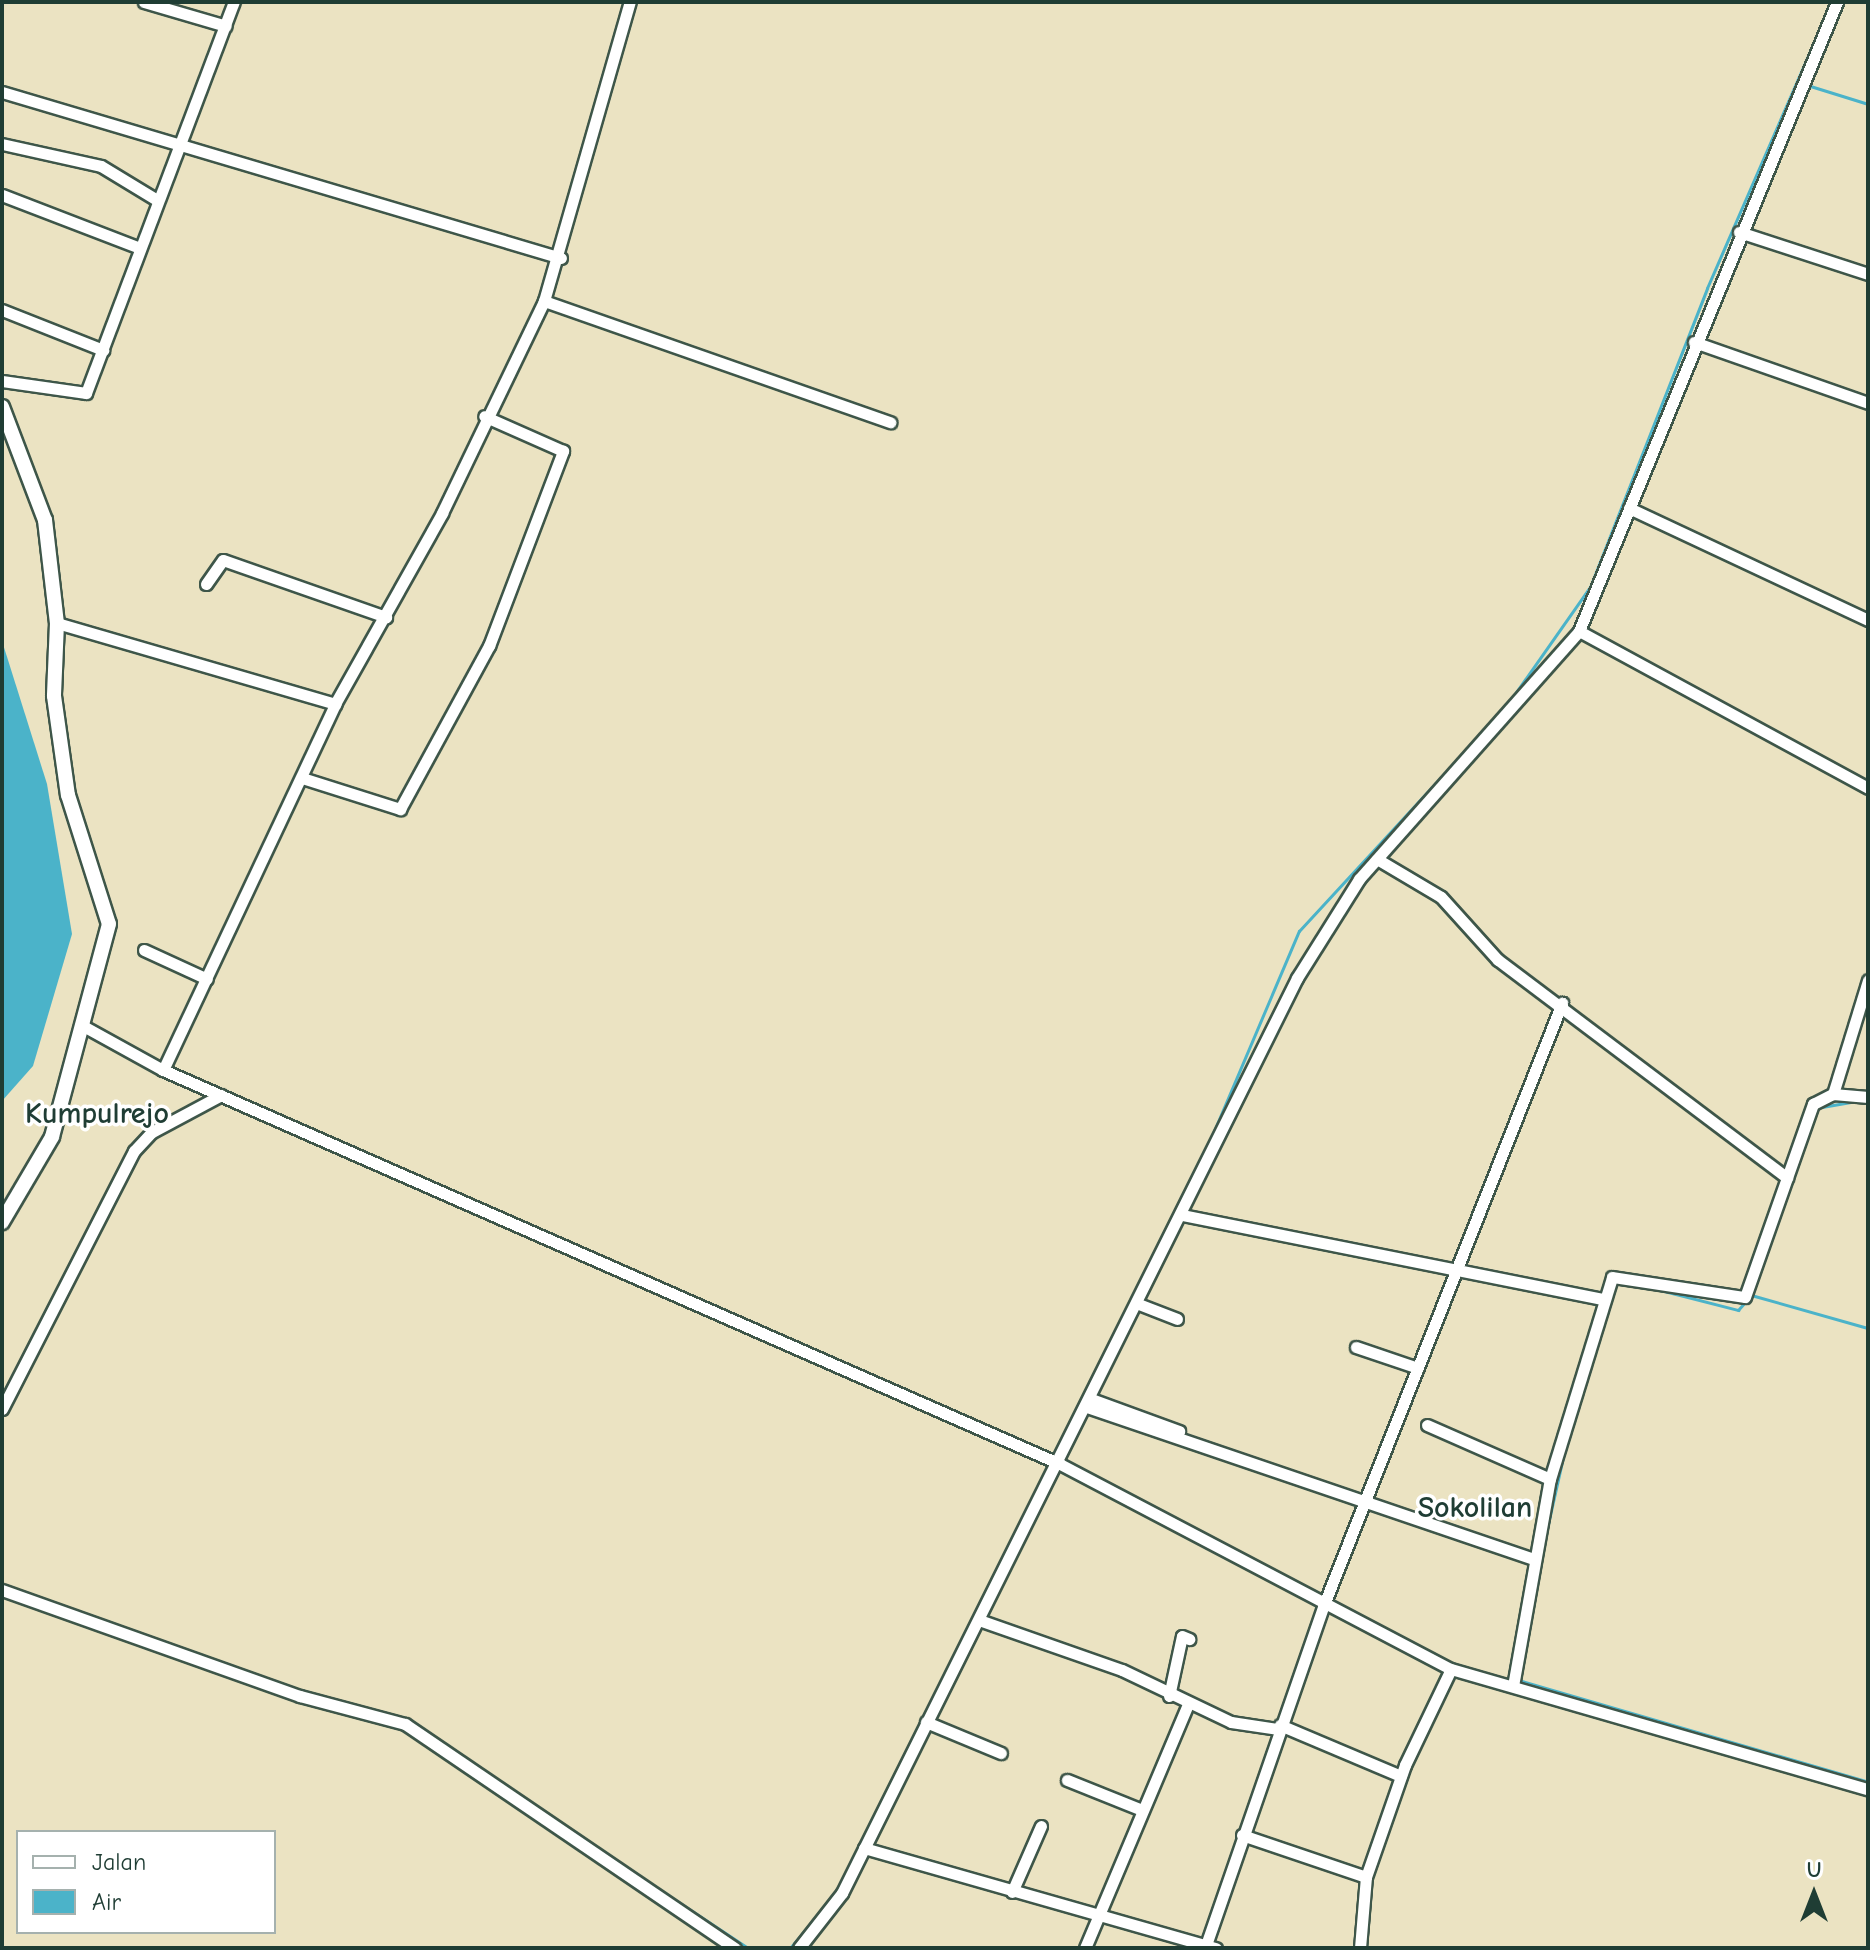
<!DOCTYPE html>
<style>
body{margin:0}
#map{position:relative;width:1870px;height:1950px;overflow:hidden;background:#ebe3c2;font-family:"Comic Neue",sans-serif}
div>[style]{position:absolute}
.water>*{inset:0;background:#4bb3c9}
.stream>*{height:3px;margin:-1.5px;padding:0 1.5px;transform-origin:1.5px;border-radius:1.5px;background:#4bb3c9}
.roads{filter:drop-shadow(2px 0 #3e5649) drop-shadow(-2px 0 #3e5649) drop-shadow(0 2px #3e5649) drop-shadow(0 -2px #3e5649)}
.minor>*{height:11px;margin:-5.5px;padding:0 5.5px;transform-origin:5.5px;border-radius:5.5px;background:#fff}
.tertiary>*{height:14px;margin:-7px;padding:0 7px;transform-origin:7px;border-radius:7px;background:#fff}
span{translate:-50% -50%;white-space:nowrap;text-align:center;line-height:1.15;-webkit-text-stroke:7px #fff;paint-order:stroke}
.quarter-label{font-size:30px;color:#1f3d34;font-weight:700}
.frame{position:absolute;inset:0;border:4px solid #1f3d34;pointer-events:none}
.legend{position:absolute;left:16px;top:1830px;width:260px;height:104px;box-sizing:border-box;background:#fff;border:2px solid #a5b1ae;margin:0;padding:10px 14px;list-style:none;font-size:24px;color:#1f3d34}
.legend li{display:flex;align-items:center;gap:16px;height:40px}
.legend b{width:40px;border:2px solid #a5b1ae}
.north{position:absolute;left:1774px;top:1854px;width:80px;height:80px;-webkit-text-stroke:6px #fff;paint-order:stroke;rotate:0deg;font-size:22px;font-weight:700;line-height:32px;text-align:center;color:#1f3d34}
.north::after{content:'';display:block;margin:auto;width:28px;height:36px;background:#1f3d34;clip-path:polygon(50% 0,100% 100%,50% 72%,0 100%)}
</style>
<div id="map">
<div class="water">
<div style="clip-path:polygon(2px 641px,47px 784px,72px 934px,33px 1066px,2px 1101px)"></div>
</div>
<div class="stream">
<div style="left:1807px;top:85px;width:64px;rotate:17.3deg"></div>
<div style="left:1507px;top:705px;width:144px;rotate:-54.9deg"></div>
<div style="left:1590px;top:587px;width:321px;rotate:-68.6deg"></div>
<div style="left:1707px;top:288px;width:291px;rotate:-66.5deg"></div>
<div style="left:1816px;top:1108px;width:41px;rotate:-9.9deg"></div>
<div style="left:1211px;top:1138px;width:225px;rotate:-67deg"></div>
<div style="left:1299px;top:931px;width:252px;rotate:-47.3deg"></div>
<div style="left:1660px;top:1290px;width:81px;rotate:14.4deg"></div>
<div style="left:1738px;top:1310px;width:12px;rotate:-48deg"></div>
<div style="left:1751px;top:1295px;width:122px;rotate:15.8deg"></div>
<div style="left:1544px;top:1542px;width:96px;rotate:-77.4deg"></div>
<div style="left:1518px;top:1680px;width:365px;rotate:16.2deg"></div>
<div style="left:627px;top:1868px;width:145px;rotate:33.5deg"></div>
<div style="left:790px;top:1948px;width:35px;rotate:-50deg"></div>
</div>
<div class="roads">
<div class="minor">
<div style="left:144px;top:2px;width:85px;rotate:16.3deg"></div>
<div style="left:2px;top:92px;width:583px;rotate:16.54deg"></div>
<div style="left:2px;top:144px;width:101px;rotate:12.5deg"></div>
<div style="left:101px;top:166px;width:66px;rotate:31.3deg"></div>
<div style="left:2px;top:195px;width:148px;rotate:21deg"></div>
<div style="left:1739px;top:232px;width:136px;rotate:18deg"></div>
<div style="left:544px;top:301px;width:367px;rotate:19.3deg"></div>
<div style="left:2px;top:310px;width:109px;rotate:21.6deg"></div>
<div style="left:1694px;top:342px;width:184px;rotate:19.3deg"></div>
<div style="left:2px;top:381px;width:85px;rotate:8.1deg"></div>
<div style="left:86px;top:393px;width:418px;rotate:-69.3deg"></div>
<div style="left:1629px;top:508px;width:264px;rotate:25.1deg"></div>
<div style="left:206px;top:584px;width:29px;rotate:-55deg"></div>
<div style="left:223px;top:560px;width:173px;rotate:19.3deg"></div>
<div style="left:57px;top:623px;width:290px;rotate:16.2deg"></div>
<div style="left:1579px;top:631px;width:329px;rotate:28.5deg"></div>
<div style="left:305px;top:779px;width:100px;rotate:17.5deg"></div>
<div style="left:400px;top:809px;width:186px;rotate:-61.4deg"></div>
<div style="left:489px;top:646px;width:209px;rotate:-69.2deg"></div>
<div style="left:563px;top:451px;width:86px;rotate:-156.1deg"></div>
<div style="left:1377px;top:859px;width:74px;rotate:30.7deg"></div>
<div style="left:1441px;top:897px;width:85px;rotate:47.9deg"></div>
<div style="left:1498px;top:960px;width:362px;rotate:37deg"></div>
<div style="left:144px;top:950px;width:69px;rotate:24.7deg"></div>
<div style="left:85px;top:1027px;width:89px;rotate:28.9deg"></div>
<div style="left:163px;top:1070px;width:980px;rotate:23.71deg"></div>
<div style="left:1060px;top:1464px;width:441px;rotate:27.7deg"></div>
<div style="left:1451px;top:1669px;width:434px;rotate:16.1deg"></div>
<div style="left:163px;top:1070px;width:404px;rotate:-64.8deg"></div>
<div style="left:335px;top:704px;width:219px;rotate:-60.7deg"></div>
<div style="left:442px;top:513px;width:235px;rotate:-64.3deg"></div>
<div style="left:544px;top:301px;width:311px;rotate:-74deg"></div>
<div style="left:1833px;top:1094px;width:119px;rotate:-72.9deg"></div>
<div style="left:1182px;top:1215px;width:427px;rotate:11.3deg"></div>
<div style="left:1136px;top:1303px;width:44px;rotate:21.3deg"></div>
<div style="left:1356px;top:1347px;width:65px;rotate:18.7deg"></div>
<div style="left:1091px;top:1399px;width:94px;rotate:20deg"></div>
<div style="left:1087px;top:1407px;width:471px;rotate:18.8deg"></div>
<div style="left:2px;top:1409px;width:290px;rotate:-62.9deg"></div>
<div style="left:134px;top:1151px;width:26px;rotate:-47deg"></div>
<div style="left:152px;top:1132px;width:78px;rotate:-28.2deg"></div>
<div style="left:1427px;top:1425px;width:134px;rotate:23.7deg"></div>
<div style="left:2px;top:1590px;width:316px;rotate:19.6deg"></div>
<div style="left:300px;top:1696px;width:109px;rotate:14.9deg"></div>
<div style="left:405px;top:1724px;width:399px;rotate:34.2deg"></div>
<div style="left:979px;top:1620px;width:151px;rotate:19.3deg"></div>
<div style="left:1122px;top:1670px;width:121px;rotate:25.5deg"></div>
<div style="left:1231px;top:1722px;width:48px;rotate:8.5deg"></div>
<div style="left:1513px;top:1686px;width:210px;rotate:-79.9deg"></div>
<div style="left:1550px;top:1479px;width:211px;rotate:-72.9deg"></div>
<div style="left:1612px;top:1277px;width:134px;rotate:8.6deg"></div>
<div style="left:1745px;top:1297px;width:205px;rotate:-70.6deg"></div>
<div style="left:1813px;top:1104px;width:22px;rotate:-27deg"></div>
<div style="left:1833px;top:1094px;width:35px;rotate:5deg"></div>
<div style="left:1169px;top:1696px;width:61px;rotate:-77.8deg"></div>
<div style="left:1182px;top:1636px;width:8px;rotate:23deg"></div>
<div style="left:926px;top:1722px;width:81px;rotate:22.5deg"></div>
<div style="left:1280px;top:1725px;width:131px;rotate:22.9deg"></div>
<div style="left:1067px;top:1780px;width:81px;rotate:21.8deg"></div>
<div style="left:1242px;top:1835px;width:131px;rotate:18.7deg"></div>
<div style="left:864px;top:1848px;width:366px;rotate:15.9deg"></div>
<div style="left:1012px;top:1892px;width:72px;rotate:-66.3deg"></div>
<div style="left:1206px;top:1945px;width:358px;rotate:-70.9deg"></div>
<div style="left:1323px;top:1607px;width:650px;rotate:-68.41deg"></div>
<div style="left:799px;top:1948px;width:70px;rotate:-52deg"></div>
<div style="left:842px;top:1893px;width:1022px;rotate:-63.56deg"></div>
<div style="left:1297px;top:978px;width:117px;rotate:-57.9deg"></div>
<div style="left:1359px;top:879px;width:332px;rotate:-48.4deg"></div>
<div style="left:1579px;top:631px;width:680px;rotate:-67.7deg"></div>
<div style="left:1085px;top:1948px;width:265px;rotate:-67.1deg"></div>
<div style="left:1360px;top:1948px;width:71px;rotate:-85.2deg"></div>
<div style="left:1366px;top:1877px;width:119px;rotate:-70.8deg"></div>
<div style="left:1405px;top:1765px;width:106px;rotate:-64.4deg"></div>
</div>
<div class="tertiary">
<div style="left:2px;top:407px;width:121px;rotate:69.2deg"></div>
<div style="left:45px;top:520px;width:104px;rotate:83.4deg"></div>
<div style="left:57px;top:623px;width:73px;rotate:92.4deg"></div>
<div style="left:54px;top:696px;width:100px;rotate:82deg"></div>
<div style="left:68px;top:795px;width:135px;rotate:72.4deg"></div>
<div style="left:109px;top:924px;width:220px;rotate:105deg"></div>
<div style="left:52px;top:1137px;width:99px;rotate:120.5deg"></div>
</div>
</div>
<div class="quarter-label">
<span style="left:97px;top:1114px">Kumpulrejo</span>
<span style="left:1475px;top:1508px">Sokolilan</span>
</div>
<div class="frame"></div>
<ul class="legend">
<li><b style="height:10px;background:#fff"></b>Jalan</li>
<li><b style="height:22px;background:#4bb3c9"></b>Air</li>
</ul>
<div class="north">U</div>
</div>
